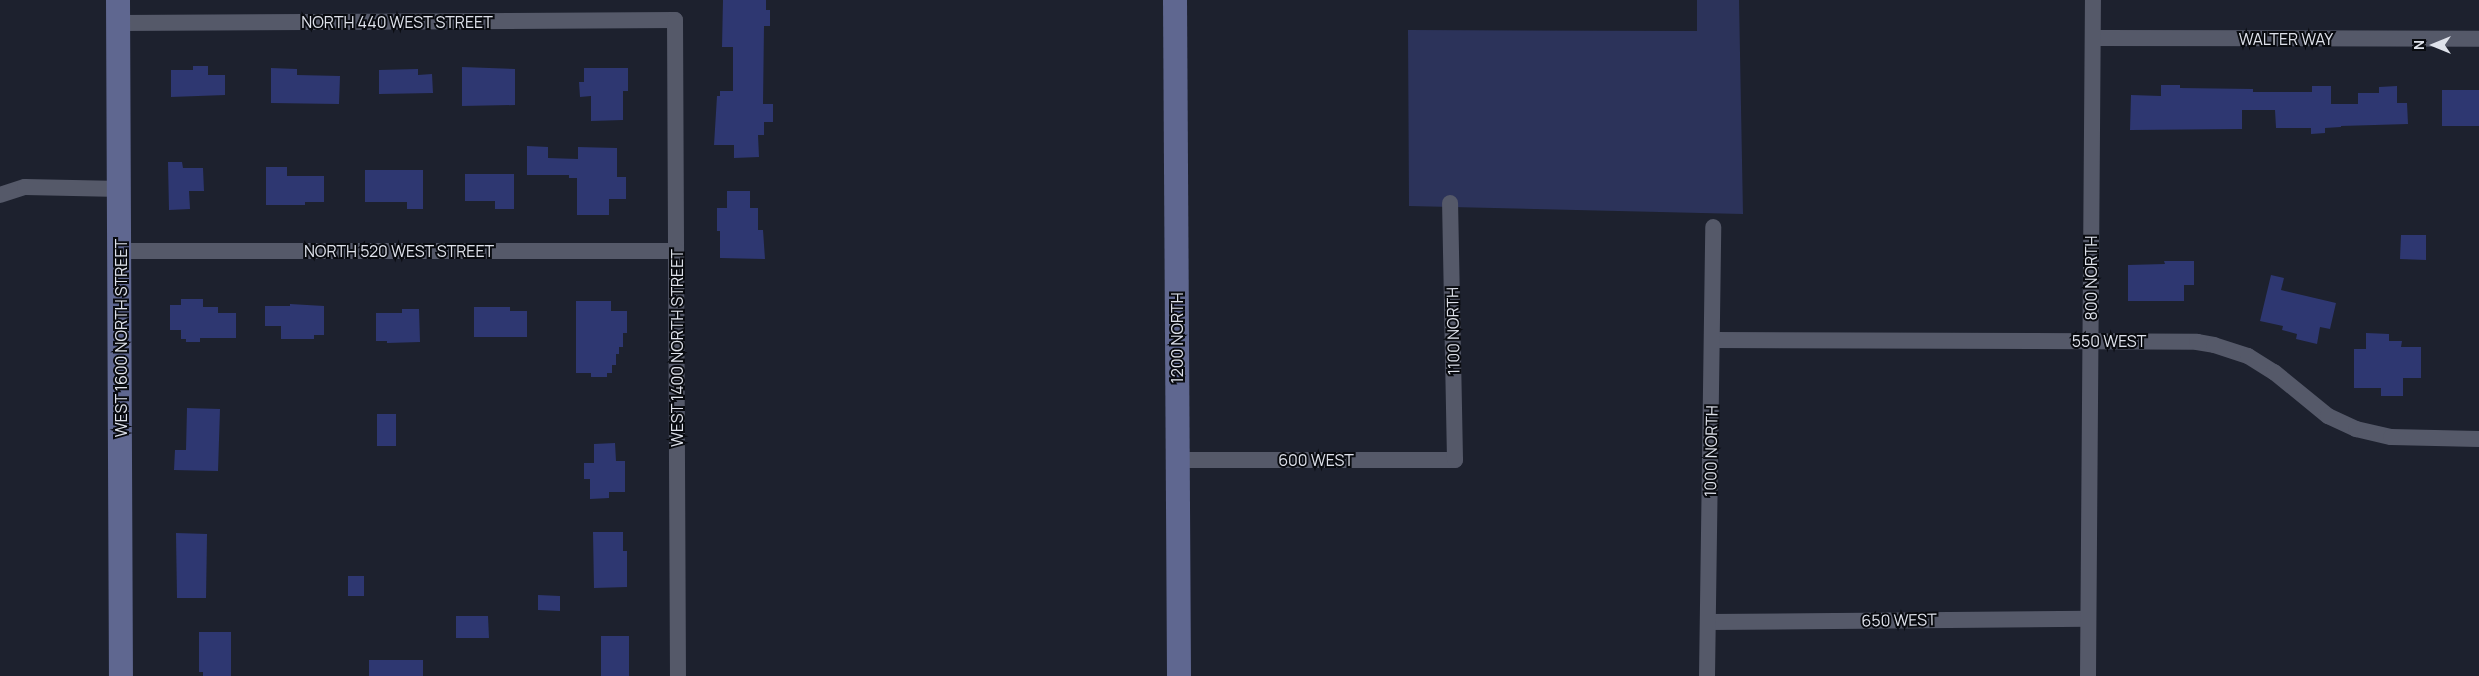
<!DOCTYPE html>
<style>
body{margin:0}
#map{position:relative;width:2479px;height:676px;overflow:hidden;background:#1d212e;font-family:Manrope,sans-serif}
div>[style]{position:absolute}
.green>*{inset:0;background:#2c335a}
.building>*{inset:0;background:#2e3771}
.street>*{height:16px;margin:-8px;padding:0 8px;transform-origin:8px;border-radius:8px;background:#555969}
.secondary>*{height:24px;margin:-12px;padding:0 12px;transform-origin:12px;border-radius:12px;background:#5f6790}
span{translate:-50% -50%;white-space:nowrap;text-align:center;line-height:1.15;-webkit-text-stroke:4px #090b10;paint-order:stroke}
.street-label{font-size:16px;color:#dfe2eb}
.north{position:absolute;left:2409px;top:20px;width:50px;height:50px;-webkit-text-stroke:4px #090b10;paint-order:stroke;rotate:270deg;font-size:14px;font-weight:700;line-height:20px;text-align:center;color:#dfe2eb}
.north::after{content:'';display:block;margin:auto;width:18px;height:22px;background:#dfe2eb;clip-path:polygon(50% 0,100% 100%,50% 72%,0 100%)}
</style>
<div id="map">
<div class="green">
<div style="clip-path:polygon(1697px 0,1739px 0,1743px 214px,1409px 206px,1408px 30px,1697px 31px)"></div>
</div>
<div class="building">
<div style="clip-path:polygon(723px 0,766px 0,766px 10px,770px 10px,770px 26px,764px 26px,763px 104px,773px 104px,773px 122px,764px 122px,764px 135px,758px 135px,759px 157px,734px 158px,734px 145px,714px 145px,717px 96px,720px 96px,720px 91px,733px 91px,733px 47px,722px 47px)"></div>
<div style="clip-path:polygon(193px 66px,208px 66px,208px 75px,225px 75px,225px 95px,171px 97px,171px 70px,193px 70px)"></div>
<div style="clip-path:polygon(462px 67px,515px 69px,515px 105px,462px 106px)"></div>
<div style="clip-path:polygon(271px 68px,297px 69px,297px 75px,340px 76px,339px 104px,271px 103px)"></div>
<div style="clip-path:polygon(584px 68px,628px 68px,628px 91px,623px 91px,623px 120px,591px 121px,591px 96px,580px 97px,579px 82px,584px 82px)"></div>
<div style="clip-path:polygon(418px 69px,418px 75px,432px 74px,433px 93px,379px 94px,379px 70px)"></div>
<div style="clip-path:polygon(2161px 85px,2180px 85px,2180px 88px,2253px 89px,2253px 92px,2312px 92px,2312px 86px,2331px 86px,2331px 104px,2358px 104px,2358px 93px,2379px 93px,2379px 87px,2397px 86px,2397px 103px,2407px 103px,2408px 124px,2341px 126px,2341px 127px,2325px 128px,2325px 133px,2311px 134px,2311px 128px,2276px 128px,2275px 110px,2242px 110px,2242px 129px,2130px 130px,2131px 95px,2161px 96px)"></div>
<div style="clip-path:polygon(2442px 90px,2479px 90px,2479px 126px,2442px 126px)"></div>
<div style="clip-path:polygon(527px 146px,548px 147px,548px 158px,578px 159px,578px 147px,617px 148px,617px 177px,626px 177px,626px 199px,609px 199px,609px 215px,577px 215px,577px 178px,569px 178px,569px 175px,527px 175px)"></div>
<div style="clip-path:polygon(168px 162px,182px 162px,183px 168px,203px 168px,204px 191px,189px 191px,190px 209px,169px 210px)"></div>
<div style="clip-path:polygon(266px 167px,287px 167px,287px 176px,324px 176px,324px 202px,305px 202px,305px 205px,266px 205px)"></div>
<div style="clip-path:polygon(365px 170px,423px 170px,423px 209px,407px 209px,407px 202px,365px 202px)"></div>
<div style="clip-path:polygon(465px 174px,514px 174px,514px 209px,495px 209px,495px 201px,465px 201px)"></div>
<div style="clip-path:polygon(727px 191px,750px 191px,750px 208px,758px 208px,758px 230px,763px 230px,765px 259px,720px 258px,720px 231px,717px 231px,717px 208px,727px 208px)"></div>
<div style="clip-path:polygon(2401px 235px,2426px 235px,2426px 260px,2400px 259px)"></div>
<div style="clip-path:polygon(2164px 261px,2194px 261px,2194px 285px,2184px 285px,2184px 301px,2128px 301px,2128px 265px,2165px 264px)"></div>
<div style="clip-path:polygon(2271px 275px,2284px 278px,2281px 290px,2336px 303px,2330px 329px,2320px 327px,2317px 344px,2296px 339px,2297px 334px,2282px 330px,2283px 326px,2260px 321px)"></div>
<div style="clip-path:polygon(181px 299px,203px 299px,203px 307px,218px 307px,218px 313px,236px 313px,236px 338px,200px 338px,200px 342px,186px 342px,186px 339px,181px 339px,181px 330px,170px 330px,170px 305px,181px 305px)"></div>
<div style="clip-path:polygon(576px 301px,611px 301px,611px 311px,627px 311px,627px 333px,623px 333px,623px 347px,619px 347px,619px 354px,616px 354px,616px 365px,612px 365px,612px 373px,607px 373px,607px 377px,591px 377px,591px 373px,576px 373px)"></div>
<div style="clip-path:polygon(290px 304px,324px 306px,324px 335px,314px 335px,314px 339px,281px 339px,281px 326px,265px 326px,265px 306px,290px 306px)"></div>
<div style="clip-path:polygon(474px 307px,510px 307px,510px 311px,527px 311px,527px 337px,474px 337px)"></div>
<div style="clip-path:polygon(402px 309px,419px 309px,420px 342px,387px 343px,387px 341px,376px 341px,376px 313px,402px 313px)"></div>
<div style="clip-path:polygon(2366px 333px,2389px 334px,2389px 341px,2402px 341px,2401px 347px,2421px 347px,2421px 378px,2403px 378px,2403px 396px,2381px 396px,2381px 388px,2354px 388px,2354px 349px,2366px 349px)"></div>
<div style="clip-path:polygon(187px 408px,220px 409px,218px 471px,174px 470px,175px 450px,186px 450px)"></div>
<div style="clip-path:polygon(377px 414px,396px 414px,396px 446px,377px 446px)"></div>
<div style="clip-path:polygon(615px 443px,616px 461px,625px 461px,625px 492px,609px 492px,609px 498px,590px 499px,590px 479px,584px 479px,584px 463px,594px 463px,594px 444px)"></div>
<div style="clip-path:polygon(593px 532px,623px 532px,623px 551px,627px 551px,627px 587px,594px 588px)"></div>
<div style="clip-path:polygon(176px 533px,207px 534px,206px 598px,177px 598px)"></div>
<div style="clip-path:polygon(348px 576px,364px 576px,364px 596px,348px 596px)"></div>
<div style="clip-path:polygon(538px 595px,560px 596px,560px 611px,538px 610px)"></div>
<div style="clip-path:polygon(456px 616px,488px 616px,489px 638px,456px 638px)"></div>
<div style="clip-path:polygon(199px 632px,231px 632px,231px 676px,203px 676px,203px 672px,199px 672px)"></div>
<div style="clip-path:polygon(601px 636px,629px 636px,629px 676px,601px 676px)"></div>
<div style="clip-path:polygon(369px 660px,423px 660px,423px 676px,369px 676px)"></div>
</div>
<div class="street">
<div style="left:119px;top:23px;width:556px;rotate:-0.31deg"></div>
<div style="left:675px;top:20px;width:656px;rotate:89.74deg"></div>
<div style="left:2093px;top:38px;width:386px;rotate:0.1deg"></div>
<div style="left:0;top:195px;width:26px;rotate:-18deg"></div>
<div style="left:25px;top:187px;width:96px;rotate:1.2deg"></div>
<div style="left:121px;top:251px;width:555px"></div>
<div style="left:1713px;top:340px;width:484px;rotate:0.2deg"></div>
<div style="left:2197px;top:342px;width:17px;rotate:10deg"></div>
<div style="left:2214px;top:345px;width:36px;rotate:18deg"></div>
<div style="left:2248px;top:356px;width:31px;rotate:32deg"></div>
<div style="left:2274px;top:372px;width:70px;rotate:39.2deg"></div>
<div style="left:2328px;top:416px;width:31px;rotate:25deg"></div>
<div style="left:2356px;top:429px;width:36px;rotate:13deg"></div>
<div style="left:2391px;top:437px;width:88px;rotate:1.3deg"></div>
<div style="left:1177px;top:460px;width:278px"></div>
<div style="left:1455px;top:460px;width:257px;rotate:-91.1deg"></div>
<div style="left:1709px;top:622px;width:379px;rotate:-0.5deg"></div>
<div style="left:1707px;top:676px;width:449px;rotate:-89.2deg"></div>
<div style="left:2088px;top:676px;width:676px;rotate:-89.58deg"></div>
</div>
<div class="secondary">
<div style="left:118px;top:0;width:676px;rotate:89.75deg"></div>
<div style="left:1175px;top:0;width:676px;rotate:89.66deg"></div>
</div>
<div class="street-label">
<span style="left:397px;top:22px">NORTH 440 WEST STREET</span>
<span style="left:2286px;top:39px">WALTER WAY</span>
<span style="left:399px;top:251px">NORTH 520 WEST STREET</span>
<span style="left:2091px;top:278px;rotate:-90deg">800 NORTH</span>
<span style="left:1453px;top:331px;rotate:-91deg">1100 NORTH</span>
<span style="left:121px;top:338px;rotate:-90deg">WEST 1600 NORTH STREET</span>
<span style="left:1177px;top:338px;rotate:-90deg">1200 NORTH</span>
<span style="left:2109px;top:341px">550 WEST</span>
<span style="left:677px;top:348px;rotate:-90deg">WEST 1400 NORTH STREET</span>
<span style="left:1711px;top:451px;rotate:-89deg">1000 NORTH</span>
<span style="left:1316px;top:460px">600 WEST</span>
<span style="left:1899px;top:620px;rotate:-1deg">650 WEST</span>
</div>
<div class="north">N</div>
</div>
